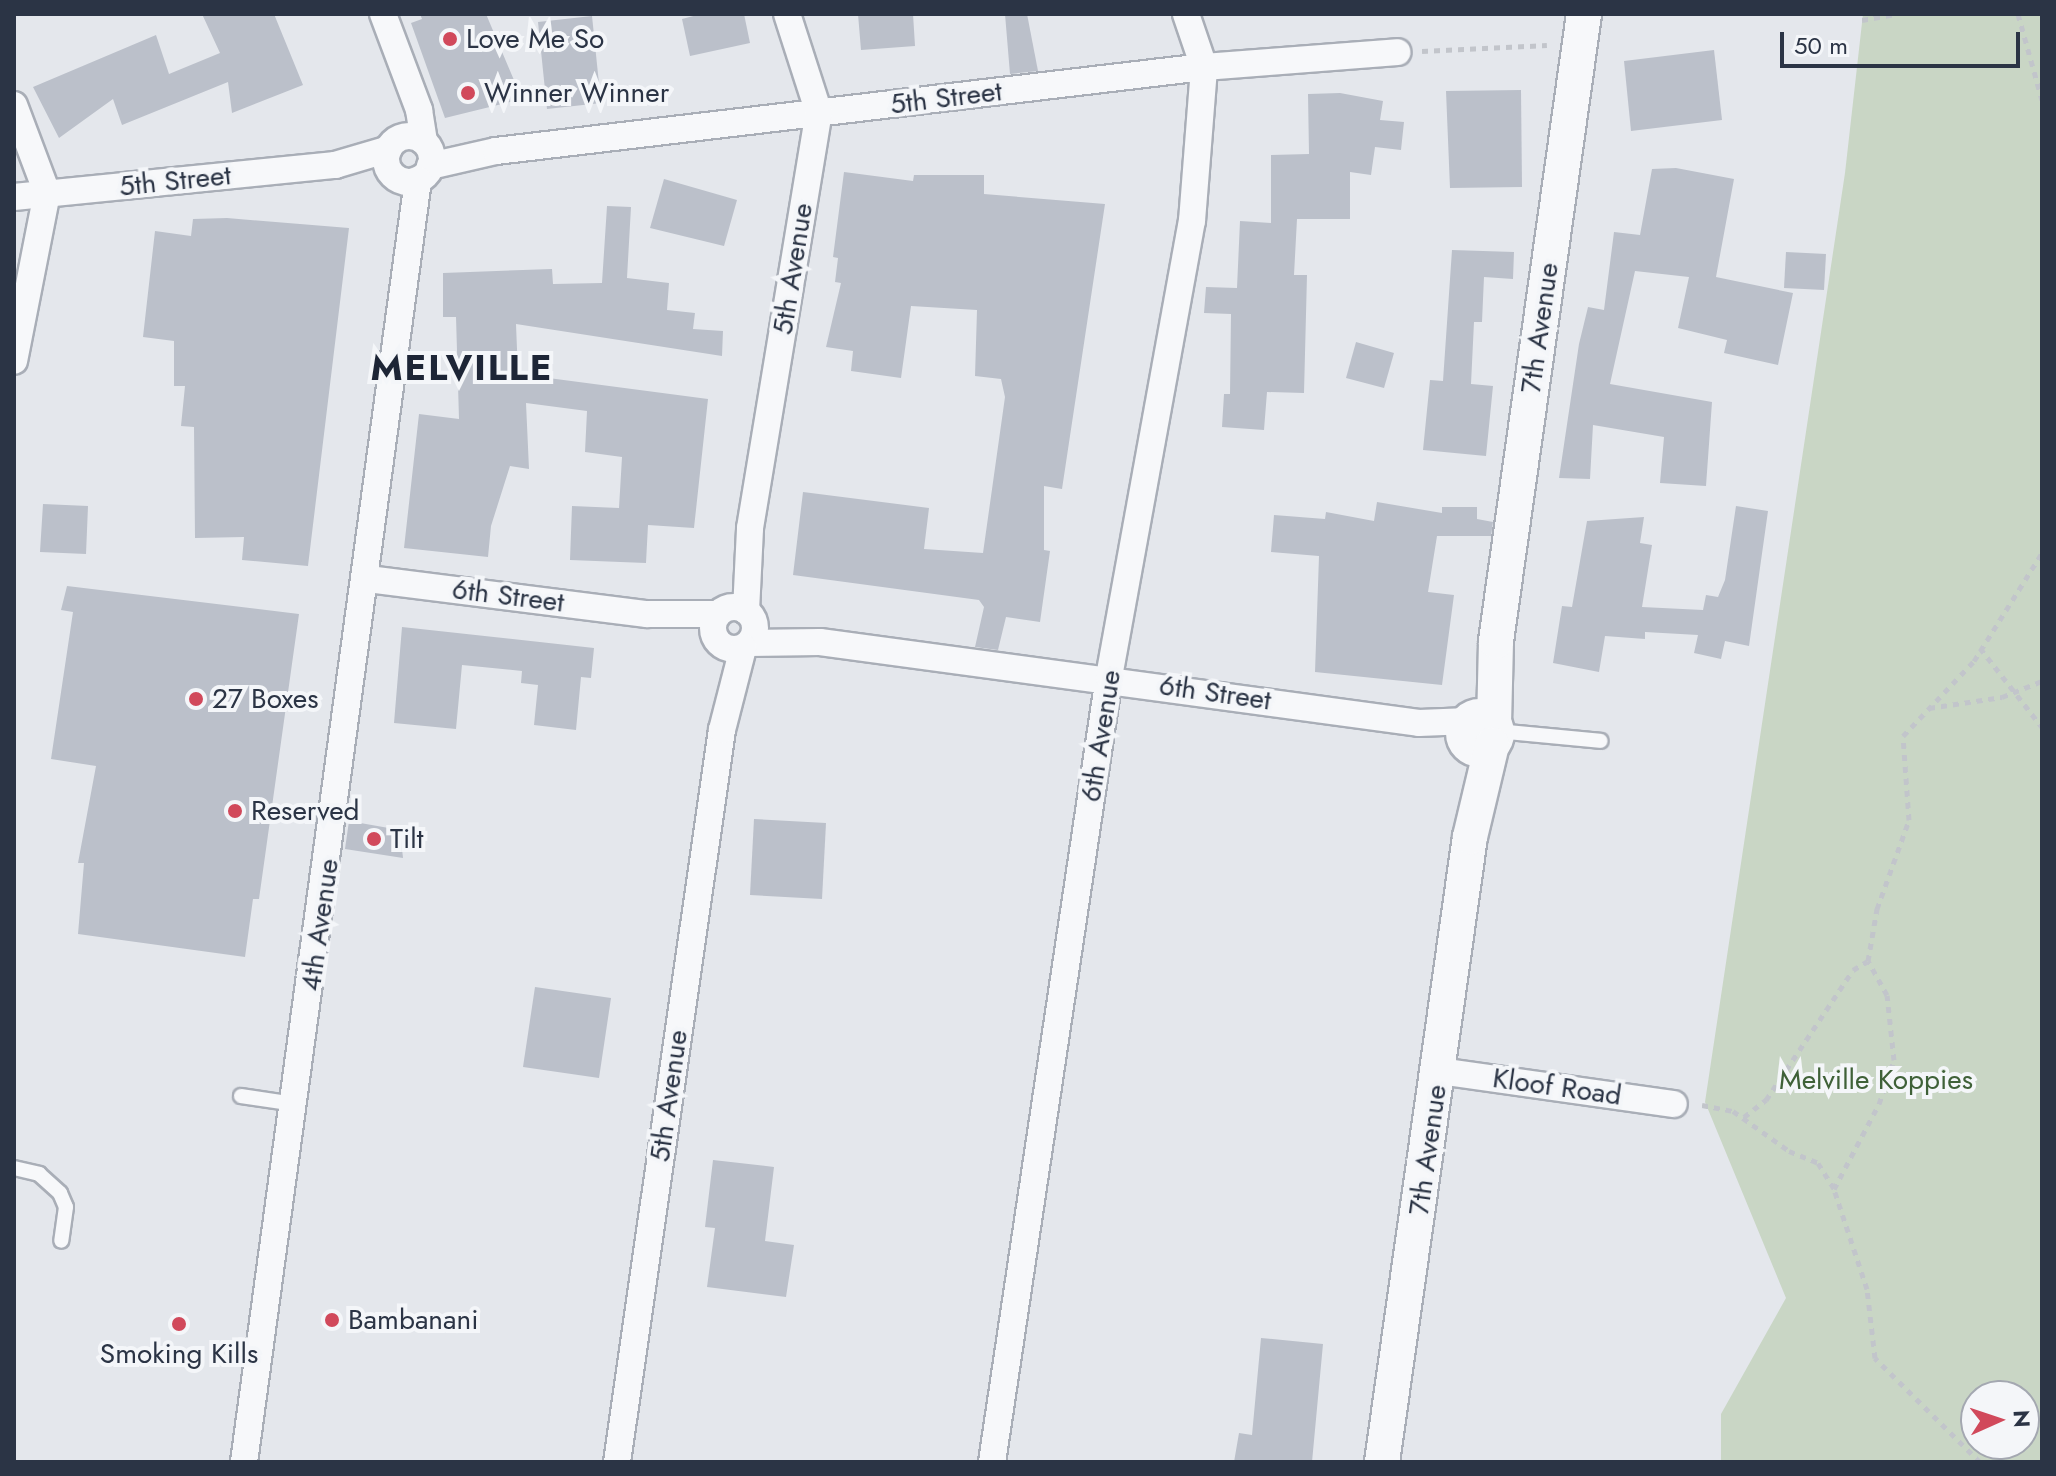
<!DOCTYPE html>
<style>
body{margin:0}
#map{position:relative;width:2056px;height:1476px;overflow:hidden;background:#e4e7ec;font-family:Jost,sans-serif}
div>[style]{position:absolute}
.green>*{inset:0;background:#c9d6c5}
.building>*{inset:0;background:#bbc0ca}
.path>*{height:5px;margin-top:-2.5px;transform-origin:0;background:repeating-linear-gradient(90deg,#c2c5cb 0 6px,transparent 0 12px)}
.roads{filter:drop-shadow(2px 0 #a9aeb7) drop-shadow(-2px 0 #a9aeb7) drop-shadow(0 2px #a9aeb7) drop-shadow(0 -2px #a9aeb7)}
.service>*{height:14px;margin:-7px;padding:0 7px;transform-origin:7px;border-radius:7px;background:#f7f8fa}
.minor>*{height:26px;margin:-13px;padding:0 13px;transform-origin:13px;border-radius:13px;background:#f7f8fa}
.minor>.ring{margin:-13px;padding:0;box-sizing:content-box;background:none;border:26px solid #f7f8fa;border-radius:50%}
.tertiary>*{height:34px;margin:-17px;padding:0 17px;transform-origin:17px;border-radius:17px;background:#f7f8fa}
.tertiary>.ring{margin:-17px;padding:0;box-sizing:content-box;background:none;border:34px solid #f7f8fa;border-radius:50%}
.dots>*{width:22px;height:22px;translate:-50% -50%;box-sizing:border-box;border:4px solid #f4f6f9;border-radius:50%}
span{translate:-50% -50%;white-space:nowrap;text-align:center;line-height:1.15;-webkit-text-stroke:8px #f4f6f9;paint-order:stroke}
.poi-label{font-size:28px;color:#2b3445}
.left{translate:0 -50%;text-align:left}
.street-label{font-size:28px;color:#2b3445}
.park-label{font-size:28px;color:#3f6138}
.district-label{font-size:36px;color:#1d2536;font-weight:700;letter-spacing:2px}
.frame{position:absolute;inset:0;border:16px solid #2b3445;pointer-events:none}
.north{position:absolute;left:1960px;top:1380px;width:80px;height:80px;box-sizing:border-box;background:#f4f6f9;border:2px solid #a4a8b1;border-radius:50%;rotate:87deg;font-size:22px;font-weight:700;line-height:32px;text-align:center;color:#2b3445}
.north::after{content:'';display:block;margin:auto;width:28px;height:36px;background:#d1495b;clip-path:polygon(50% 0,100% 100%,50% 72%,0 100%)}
.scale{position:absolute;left:1780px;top:32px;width:240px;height:36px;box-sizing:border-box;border:4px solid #2b3445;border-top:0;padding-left:10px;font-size:24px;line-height:28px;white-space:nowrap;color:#2b3445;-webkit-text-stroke:6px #f4f6f9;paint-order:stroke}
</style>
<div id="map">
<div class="green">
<div style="clip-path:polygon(evenodd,1863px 14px,2042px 14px,2042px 1462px,1721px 1462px,1721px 1414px,1786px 1298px,1705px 1102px,1845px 173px,1863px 14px,1976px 1396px,2024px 1396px,2024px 1444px,1976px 1444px,1976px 1396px)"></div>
</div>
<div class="building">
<div style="clip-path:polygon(202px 14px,274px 14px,303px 85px,232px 113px,228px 82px,122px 125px,113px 99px,59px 138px,33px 87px,156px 35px,169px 74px,220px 53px)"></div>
<div style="clip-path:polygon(420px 14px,486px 14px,522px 99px,445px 118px,411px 23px,422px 19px)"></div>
<div style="clip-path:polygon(701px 14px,744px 14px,750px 43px,690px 56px,682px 19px)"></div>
<div style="clip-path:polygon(858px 14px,913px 14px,915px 46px,861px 50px)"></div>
<div style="clip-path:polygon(1005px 14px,1027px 14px,1038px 71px,1010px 74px)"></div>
<div style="clip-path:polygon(592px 16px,601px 103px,547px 109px,538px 22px)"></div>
<div style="clip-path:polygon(1714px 50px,1722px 120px,1631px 131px,1624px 61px)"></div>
<div style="clip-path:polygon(1521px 90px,1522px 187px,1450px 188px,1446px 91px)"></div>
<div style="clip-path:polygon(1340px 93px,1383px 101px,1380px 120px,1404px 122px,1401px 150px,1375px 147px,1371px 175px,1350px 172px,1350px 219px,1297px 219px,1294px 275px,1307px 275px,1304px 393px,1267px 392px,1264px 430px,1222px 427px,1224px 394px,1230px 394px,1231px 314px,1204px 313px,1206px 287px,1237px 288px,1240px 221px,1271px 223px,1271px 155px,1309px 154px,1308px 94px)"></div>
<div style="clip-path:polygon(1676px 168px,1734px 179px,1716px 277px,1793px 293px,1778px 365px,1724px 353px,1727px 340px,1678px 328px,1689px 277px,1635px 271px,1610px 384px,1712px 402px,1706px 486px,1660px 483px,1664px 437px,1593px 425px,1590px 479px,1559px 478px,1579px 344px,1588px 307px,1604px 310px,1614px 232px,1640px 235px,1652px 169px)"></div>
<div style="clip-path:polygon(844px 172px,913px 181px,914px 175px,984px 175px,984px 194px,1105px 204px,1062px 489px,1044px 486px,1044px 550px,1050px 551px,1040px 622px,1006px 617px,998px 650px,975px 647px,984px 607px,979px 600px,793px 575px,803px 492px,929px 508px,924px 549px,983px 553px,1005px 397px,1001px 379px,975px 376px,977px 310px,911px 306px,901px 378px,851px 371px,853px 351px,826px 347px,841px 283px,835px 282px,838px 258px,833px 257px)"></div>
<div style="clip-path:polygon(664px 179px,737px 200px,724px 246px,650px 228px)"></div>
<div style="clip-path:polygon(607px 206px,631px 207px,627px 278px,669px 283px,667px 310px,695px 313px,693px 329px,723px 331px,722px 356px,516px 324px,518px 374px,708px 399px,694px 528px,648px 525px,646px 563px,570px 560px,572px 506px,619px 508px,622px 457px,585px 452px,587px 411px,526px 403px,529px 469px,510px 466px,491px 526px,488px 557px,404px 548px,419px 414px,459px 419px,456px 317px,443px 317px,443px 273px,552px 269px,553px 284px,602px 283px)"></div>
<div style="clip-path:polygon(227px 218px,349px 228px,308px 566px,242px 560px,244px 537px,195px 538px,194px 427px,181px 426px,185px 386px,174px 386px,174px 341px,143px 337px,155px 231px,191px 236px,193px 219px)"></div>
<div style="clip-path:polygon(1452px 250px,1514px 252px,1513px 279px,1484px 277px,1482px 322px,1474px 322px,1471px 384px,1493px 386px,1486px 456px,1423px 450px,1430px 380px,1443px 381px)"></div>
<div style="clip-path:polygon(1786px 252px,1826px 254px,1824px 290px,1784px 288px)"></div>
<div style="clip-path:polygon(1356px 342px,1394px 353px,1384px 388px,1346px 378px)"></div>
<div style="clip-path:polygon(1377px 502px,1442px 513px,1442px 507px,1477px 507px,1477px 519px,1493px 522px,1491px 536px,1437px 536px,1428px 592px,1454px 595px,1442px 685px,1315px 672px,1319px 556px,1271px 552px,1274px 515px,1325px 519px,1326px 512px,1374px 521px)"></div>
<div style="clip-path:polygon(43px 504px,88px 506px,86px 554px,40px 552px)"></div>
<div style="clip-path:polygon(1736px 506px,1768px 511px,1749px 646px,1725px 641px,1721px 659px,1694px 653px,1698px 635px,1645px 632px,1645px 639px,1605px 636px,1599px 672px,1553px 663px,1562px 606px,1572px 607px,1587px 521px,1644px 517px,1640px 543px,1652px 545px,1642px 607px,1703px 610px,1706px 595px,1718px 597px,1725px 580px)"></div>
<div style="clip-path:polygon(67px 586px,299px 614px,259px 899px,253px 899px,245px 957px,78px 934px,84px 863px,78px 863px,96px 766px,51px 759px,73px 612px,61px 610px)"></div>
<div style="clip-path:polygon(402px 627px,594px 648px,591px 678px,581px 677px,576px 730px,534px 725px,538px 685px,521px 683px,522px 671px,462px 665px,456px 729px,394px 723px)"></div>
<div style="clip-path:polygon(754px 819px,826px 823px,822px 899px,750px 895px)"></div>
<div style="clip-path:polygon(349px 821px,400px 830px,403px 858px,345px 849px)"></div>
<div style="clip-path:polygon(535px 987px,611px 998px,599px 1078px,523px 1067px)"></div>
<div style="clip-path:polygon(713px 1160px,774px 1167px,765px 1241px,794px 1245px,786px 1297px,707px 1287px,715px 1228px,705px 1227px)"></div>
<div style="clip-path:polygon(1261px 1338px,1323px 1344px,1312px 1462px,1234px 1462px,1239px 1433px,1252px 1435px)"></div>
</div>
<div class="path">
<div style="left:2018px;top:14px;width:89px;rotate:74.4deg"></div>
<div style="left:1862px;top:20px;width:34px;rotate:-10deg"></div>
<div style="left:1422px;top:51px;width:125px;rotate:-2.7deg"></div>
<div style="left:1980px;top:648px;width:100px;rotate:51.9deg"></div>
<div style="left:1929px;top:708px;width:74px;rotate:-8.6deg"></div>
<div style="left:2002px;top:697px;width:43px;rotate:-21.8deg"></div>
<div style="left:1702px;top:1105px;width:32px;rotate:11deg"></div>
<div style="left:1733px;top:1111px;width:69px;rotate:35.5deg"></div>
<div style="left:1789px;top:1151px;width:31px;rotate:22deg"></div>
<div style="left:1818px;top:1163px;width:31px;rotate:58deg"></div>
<div style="left:1744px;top:1117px;width:28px;rotate:-38deg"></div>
<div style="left:1766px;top:1100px;width:156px;rotate:-56.2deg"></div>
<div style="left:1853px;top:970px;width:17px;rotate:-31deg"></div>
<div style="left:1980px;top:1462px;width:148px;rotate:-135.3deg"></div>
<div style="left:1875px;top:1358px;width:69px;rotate:-96.6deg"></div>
<div style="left:1867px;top:1289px;width:105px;rotate:-108.3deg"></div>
<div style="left:1834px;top:1189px;width:96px;rotate:-62.1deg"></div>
<div style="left:1879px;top:1104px;width:46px;rotate:-71.2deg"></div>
<div style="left:1894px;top:1060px;width:65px;rotate:-96.1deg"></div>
<div style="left:1887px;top:995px;width:39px;rotate:-119deg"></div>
<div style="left:1868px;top:961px;width:53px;rotate:-80.2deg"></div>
<div style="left:1877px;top:909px;width:95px;rotate:-70.2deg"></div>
<div style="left:1909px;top:820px;width:84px;rotate:-94.1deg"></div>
<div style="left:1903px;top:736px;width:103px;rotate:-46.6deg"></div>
<div style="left:1974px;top:661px;width:128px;rotate:-57.8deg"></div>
</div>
<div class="roads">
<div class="service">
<div style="left:1496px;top:731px;width:105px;rotate:5.4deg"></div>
<div style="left:241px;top:1096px;width:55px;rotate:8.4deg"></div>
<div style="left:14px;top:1168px;width:26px;rotate:13deg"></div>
<div style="left:39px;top:1174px;width:28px;rotate:42deg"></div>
<div style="left:60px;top:1193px;width:15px;rotate:67deg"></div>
<div style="left:66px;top:1207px;width:34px;rotate:98deg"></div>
</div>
<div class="minor">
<div style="left:383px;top:14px;width:103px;rotate:69.4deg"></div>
<div style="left:419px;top:110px;width:32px;rotate:81deg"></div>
<div style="left:14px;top:105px;width:94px;rotate:69.4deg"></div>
<div style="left:47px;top:193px;width:171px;rotate:101.1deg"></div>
<div class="ring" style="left:386px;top:136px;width:20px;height:20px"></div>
<div style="left:430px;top:166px;width:68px;rotate:-12.8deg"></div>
<div style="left:496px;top:151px;width:713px;rotate:-6.77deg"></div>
<div style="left:1204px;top:67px;width:194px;rotate:-4.4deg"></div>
<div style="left:14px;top:197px;width:323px;rotate:-5.7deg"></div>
<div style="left:335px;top:165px;width:56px;rotate:-16.5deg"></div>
<div style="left:368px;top:579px;width:281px;rotate:7.2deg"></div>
<div style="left:647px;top:614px;width:71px"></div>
<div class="ring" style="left:713px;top:607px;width:16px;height:16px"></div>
<div style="left:746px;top:611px;width:83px;rotate:-87.2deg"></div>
<div style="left:750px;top:528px;width:421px;rotate:-80.6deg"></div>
<div style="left:819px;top:113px;width:104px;rotate:-107.9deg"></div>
<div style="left:749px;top:643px;width:71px;rotate:-0.8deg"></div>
<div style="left:820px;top:642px;width:604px;rotate:7.7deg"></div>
<div style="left:1419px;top:723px;width:50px;rotate:-2.3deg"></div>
<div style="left:1439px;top:1071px;width:237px;rotate:8deg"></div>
<div style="left:244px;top:1462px;width:1294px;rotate:-82.27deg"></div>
<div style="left:617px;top:1462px;width:739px;rotate:-81.84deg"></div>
<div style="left:722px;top:730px;width:85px;rotate:-75.6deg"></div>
<div style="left:992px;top:1462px;width:794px;rotate:-81.52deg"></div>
<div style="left:1109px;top:677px;width:463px;rotate:-79.7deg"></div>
<div style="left:1192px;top:221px;width:154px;rotate:-85.5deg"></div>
<div style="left:1204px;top:67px;width:56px;rotate:-108.8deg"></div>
</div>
<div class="tertiary">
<div class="ring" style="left:1463px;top:716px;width:0;height:0"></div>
<div style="left:1494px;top:724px;width:83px;rotate:-88.6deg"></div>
<div style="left:1496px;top:641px;width:633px;rotate:-82.01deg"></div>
<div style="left:1382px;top:1462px;width:631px;rotate:-81.99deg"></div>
<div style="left:1470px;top:837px;width:95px;rotate:-76.6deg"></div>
</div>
</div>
<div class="dots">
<div style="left:450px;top:39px;background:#d1495b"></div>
<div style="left:468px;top:93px;background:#d1495b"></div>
<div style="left:196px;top:699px;background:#d1495b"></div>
<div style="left:235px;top:811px;background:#d1495b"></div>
<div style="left:374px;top:839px;background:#d1495b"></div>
<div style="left:332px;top:1320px;background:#d1495b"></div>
<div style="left:179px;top:1324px;background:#d1495b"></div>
</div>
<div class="poi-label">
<span class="left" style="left:466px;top:39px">Love Me So</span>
<span class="left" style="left:484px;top:93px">Winner Winner</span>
<span class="left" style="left:212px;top:699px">27 Boxes</span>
<span class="left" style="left:251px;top:811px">Reserved</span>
<span class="left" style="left:390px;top:839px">Tilt</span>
<span class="left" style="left:348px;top:1320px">Bambanani</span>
<span style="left:179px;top:1354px">Smoking Kills</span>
</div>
<div class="street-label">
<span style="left:946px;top:98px;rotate:-7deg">5th Street</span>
<span style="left:175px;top:181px;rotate:-6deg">5th Street</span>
<span style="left:793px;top:269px;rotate:-81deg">5th Avenue</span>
<span style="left:1540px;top:328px;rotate:-82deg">7th Avenue</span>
<span style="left:508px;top:596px;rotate:7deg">6th Street</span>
<span style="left:1215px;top:693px;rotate:8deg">6th Street</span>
<span style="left:1101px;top:736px;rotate:-81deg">6th Avenue</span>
<span style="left:320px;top:925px;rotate:-82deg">4th Avenue</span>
<span style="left:1557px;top:1087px;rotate:8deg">Kloof Road</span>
<span style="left:669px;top:1096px;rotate:-82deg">5th Avenue</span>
<span style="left:1428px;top:1150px;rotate:-82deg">7th Avenue</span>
</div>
<div class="park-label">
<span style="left:1876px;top:1080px">Melville Koppies</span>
</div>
<div class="district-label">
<span style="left:462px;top:368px">MELVILLE</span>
</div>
<div class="frame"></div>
<div class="north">N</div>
<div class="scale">50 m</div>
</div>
